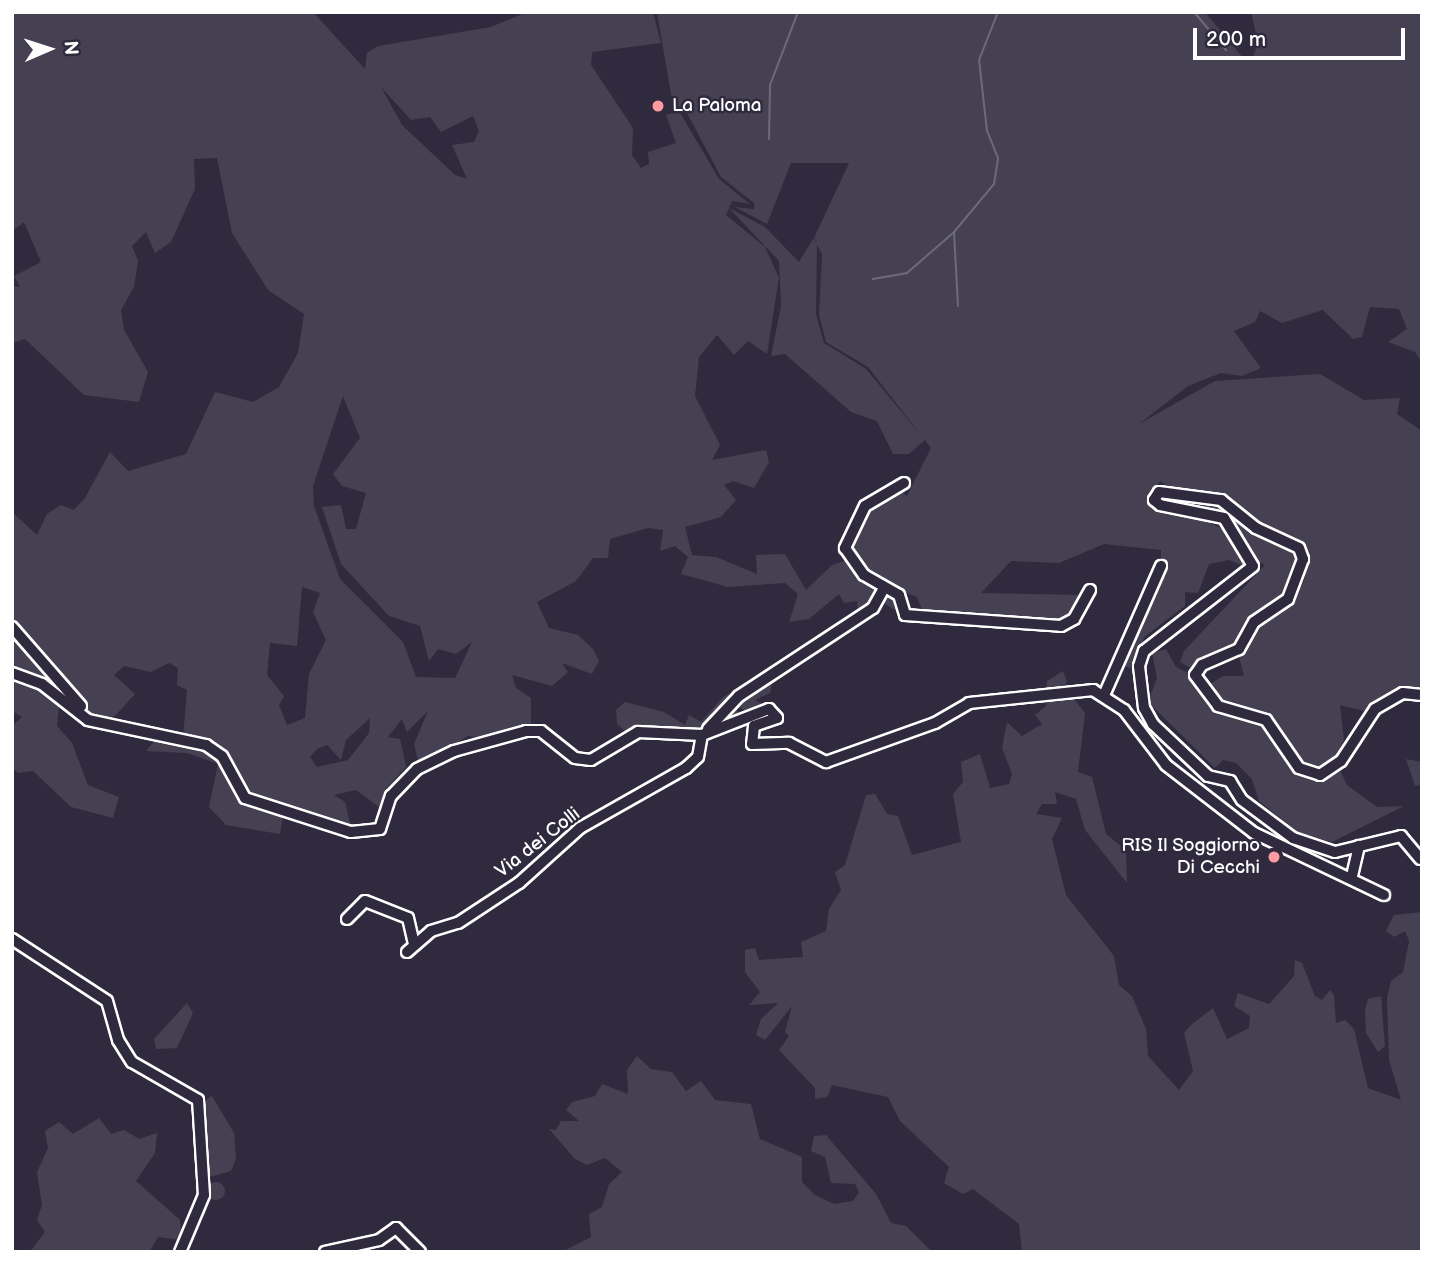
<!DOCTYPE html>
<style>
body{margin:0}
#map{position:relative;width:1434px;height:1264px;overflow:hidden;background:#2f2a3d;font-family:"Balsamiq Sans",sans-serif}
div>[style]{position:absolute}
.green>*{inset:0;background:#464152}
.round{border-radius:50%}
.stream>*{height:2px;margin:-1px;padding:0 1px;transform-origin:1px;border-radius:1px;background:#6d6a77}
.roads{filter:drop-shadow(2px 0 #fff) drop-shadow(-2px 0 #fff) drop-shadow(0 2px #fff) drop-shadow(0 -2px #fff)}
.minor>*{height:10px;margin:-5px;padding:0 5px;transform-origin:5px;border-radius:5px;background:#2f2a3d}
.dots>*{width:19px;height:19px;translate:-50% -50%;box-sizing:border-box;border:4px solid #2f2a3d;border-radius:50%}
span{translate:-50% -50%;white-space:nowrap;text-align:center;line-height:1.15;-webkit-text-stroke:5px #2f2a3d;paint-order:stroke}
.poi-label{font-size:19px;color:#fff}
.left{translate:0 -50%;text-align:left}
.right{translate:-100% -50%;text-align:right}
.street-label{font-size:19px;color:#fff}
.frame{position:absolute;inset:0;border:14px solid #fff;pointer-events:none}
.north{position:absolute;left:14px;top:14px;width:70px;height:70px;-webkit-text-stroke:5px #2f2a3d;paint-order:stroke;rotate:87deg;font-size:19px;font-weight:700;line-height:28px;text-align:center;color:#fff}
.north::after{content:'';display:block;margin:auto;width:24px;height:32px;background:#fff;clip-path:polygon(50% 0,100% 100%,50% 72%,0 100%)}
.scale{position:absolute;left:1193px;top:28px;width:212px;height:32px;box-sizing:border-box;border:4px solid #fff;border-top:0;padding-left:9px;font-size:21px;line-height:24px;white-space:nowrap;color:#fff;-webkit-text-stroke:5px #2f2a3d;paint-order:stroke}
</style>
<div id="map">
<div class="green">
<div style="clip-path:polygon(evenodd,12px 12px,313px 12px,365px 69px,367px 53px,378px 46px,491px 27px,527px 12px,653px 12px,661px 43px,592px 52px,591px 65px,633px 128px,632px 155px,641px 168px,649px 164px,648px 152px,676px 143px,666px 115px,679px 111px,719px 179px,750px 204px,732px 201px,726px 215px,765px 247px,779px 278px,767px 354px,748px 341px,734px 355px,717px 335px,699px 357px,695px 396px,720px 445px,712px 460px,766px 450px,769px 462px,754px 488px,733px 481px,724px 485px,736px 500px,721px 517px,685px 527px,692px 555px,716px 557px,757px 574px,756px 555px,785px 554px,806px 590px,832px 565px,847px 560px,893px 595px,895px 610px,880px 601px,858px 610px,857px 601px,844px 603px,839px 594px,809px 619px,789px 622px,798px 594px,785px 583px,728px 587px,681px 574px,688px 557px,675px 546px,660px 551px,663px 530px,648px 528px,610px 539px,608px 558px,593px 558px,576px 581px,537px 602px,549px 628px,578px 635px,593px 649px,599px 661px,592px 674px,562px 663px,568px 672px,552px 686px,512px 675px,516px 688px,531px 698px,531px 726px,494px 740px,468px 736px,419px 765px,414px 744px,428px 711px,407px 732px,402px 719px,388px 737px,400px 739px,406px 767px,384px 791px,382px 809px,356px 790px,334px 795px,345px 802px,351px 827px,330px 825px,285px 805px,280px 834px,226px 825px,209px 807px,218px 764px,187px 753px,146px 751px,162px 732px,183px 738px,187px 690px,177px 685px,178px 668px,169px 663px,151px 672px,124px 666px,114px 675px,135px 694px,112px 719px,77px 716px,59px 706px,57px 726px,72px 743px,88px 785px,119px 797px,113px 818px,71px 807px,33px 771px,18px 773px,12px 767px,12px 726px,22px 717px,12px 711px,12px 512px,37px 535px,47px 514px,61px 505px,74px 510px,85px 498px,110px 452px,128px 471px,186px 454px,215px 392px,253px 402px,279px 387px,298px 353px,304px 314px,268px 290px,232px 233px,217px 158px,194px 159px,195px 189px,171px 242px,155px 253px,146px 232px,132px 246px,138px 261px,134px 287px,121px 310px,124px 330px,148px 372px,139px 402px,84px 395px,25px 339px,12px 343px,12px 286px,20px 287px,14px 276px,41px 262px,24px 222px,12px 231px,12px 12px,381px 87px,411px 120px,430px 117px,441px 132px,473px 116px,479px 131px,474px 142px,452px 145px,467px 179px,455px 175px,402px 125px,381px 87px,12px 12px,343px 396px,360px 438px,333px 474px,342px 486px,366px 493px,356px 529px,346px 529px,341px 505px,322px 507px,341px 564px,389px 616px,420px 626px,429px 661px,438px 649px,456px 654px,472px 642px,455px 678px,416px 677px,403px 642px,340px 579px,314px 506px,313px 486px,343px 396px,12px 12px,302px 587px,320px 593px,313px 612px,326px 640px,309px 674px,305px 718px,287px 725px,279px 705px,284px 696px,267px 675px,270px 643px,297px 646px,302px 587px,12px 12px,370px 718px,369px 733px,348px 760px,317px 767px,310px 757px,317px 749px,327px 745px,341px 760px,346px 740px,370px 718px)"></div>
<div style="clip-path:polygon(evenodd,657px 12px,1205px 12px,1244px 59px,1253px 57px,1258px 42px,1251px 12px,1422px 12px,1422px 363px,1415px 352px,1388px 342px,1407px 329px,1399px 309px,1370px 307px,1362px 337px,1353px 339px,1323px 310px,1282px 323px,1260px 311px,1255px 322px,1234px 331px,1261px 368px,1242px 376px,1221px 373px,1188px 386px,1139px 424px,1215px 381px,1320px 374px,1364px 400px,1400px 398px,1397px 414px,1422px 431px,1422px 691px,1396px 688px,1364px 711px,1340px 705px,1344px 740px,1335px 760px,1347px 785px,1377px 807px,1404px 806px,1332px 842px,1299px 833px,1259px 801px,1252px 779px,1236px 763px,1223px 760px,1215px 768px,1148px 702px,1157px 678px,1152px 653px,1166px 649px,1176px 667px,1210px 684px,1223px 676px,1244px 676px,1239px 657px,1264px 623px,1283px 612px,1304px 581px,1308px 558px,1288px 595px,1257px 612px,1240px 644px,1191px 668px,1180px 662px,1184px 651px,1265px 565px,1254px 559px,1248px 568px,1229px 560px,1209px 564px,1198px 593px,1185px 592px,1185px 606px,1144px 637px,1134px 670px,1116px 662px,1161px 568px,1161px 550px,1104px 544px,1059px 563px,1011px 561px,981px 593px,1082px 595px,1072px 618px,1061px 623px,922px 610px,917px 597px,878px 582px,848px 552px,862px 513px,900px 491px,907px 496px,931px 448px,868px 367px,826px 342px,819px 314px,822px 255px,814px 238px,849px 163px,791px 163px,767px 224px,735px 207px,754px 209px,754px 203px,721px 177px,688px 115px,672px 100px,657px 12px,1160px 481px,1231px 521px,1227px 531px,1151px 496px,1160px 481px)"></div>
<div style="clip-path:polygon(729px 208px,765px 227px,799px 262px,813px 239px,817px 243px,816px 314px,824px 343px,866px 369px,925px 440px,909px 454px,893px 454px,877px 421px,851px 412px,785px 354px,771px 356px,781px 306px,779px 261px)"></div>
<div style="clip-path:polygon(1063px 671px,1067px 682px,1052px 702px,1070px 694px,1085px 713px,1078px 772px,1092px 777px,1106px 834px,1126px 850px,1127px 883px,1085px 830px,1076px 799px,1055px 792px,1057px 804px,1042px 804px,1036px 814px,1062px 818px,1052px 839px,1066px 895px,1114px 956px,1119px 985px,1132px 996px,1146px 1029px,1148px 1056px,1179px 1090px,1193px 1071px,1184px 1033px,1191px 1025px,1213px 1008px,1227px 1039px,1249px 1028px,1250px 1016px,1234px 1006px,1238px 993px,1269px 1004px,1294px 976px,1295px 960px,1302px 963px,1315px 996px,1322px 1000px,1330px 990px,1334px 995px,1336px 1023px,1345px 1020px,1354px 1029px,1368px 1088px,1401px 1100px,1389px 1060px,1387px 998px,1391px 981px,1403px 972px,1409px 941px,1405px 931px,1394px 937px,1386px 931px,1394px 915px,1422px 912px,1422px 1252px,1022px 1252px,1019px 1224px,973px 1189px,963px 1194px,944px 1183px,949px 1167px,900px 1121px,888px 1097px,832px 1085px,827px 1097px,815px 1099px,815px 1088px,779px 1050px,789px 1036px,785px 1032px,792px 1006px,765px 1040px,756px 1035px,761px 1019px,778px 1003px,749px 1005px,760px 992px,745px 972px,745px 950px,755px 948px,759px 960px,803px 957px,801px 942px,826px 931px,829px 909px,841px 890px,835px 872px,845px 865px,866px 795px,875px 794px,887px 814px,898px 816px,912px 855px,961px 842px,953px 794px,963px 782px,961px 762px,980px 754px,990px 788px,1009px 784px,1012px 774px,1002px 748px,1007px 722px,1022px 736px,1042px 724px,1035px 715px,1046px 706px,1047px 681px)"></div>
<div style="clip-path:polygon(754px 680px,772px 683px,770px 693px,755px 700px,763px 704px,746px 711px,736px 706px,739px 715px,726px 714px,731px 719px,710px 731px,710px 740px,626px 732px,617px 724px,616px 710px,625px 702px,664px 712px,685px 725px,689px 715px,701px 722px,723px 697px)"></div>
<div style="clip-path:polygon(1406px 759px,1422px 762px,1420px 785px,1415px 786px)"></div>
<div style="clip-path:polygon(1381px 996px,1385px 1046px,1378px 1052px,1366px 1033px,1365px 1010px,1368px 999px)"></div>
<div style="clip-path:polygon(187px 1003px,193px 1013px,177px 1048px,156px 1049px,154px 1039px)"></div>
<div style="clip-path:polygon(637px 1056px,651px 1069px,672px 1072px,686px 1091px,701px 1081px,715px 1100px,751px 1104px,760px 1139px,802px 1157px,802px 1182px,815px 1195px,834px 1204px,853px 1201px,859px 1192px,855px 1184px,831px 1183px,825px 1157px,811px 1151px,814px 1136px,826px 1135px,876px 1194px,891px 1223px,906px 1226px,932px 1252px,562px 1252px,591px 1237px,589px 1214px,602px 1207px,609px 1184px,622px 1172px,605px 1158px,587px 1165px,575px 1159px,549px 1129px,556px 1130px,561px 1121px,579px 1121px,566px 1110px,572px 1102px,595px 1096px,602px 1084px,628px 1094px,627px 1070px)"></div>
<div style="clip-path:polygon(212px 1096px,234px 1133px,236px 1159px,231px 1171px,210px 1177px,203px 1102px)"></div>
<div style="clip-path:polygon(99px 1118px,111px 1134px,124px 1130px,139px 1139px,157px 1133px,155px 1153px,136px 1181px,180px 1220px,182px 1240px,158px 1237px,149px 1252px,30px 1252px,45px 1232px,37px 1220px,42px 1205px,37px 1172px,48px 1148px,45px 1131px,59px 1122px,73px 1134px)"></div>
<div class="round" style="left:207px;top:1182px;width:18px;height:18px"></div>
</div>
<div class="stream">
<div style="left:1194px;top:12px;width:50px;rotate:49.9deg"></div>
<div style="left:769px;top:139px;width:54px;rotate:-88.9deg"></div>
<div style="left:770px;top:85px;width:78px;rotate:-69deg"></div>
<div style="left:873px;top:279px;width:35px;rotate:-10deg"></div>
<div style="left:907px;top:273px;width:61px;rotate:-41deg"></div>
<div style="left:958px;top:306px;width:74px;rotate:-93.1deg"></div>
<div style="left:954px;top:232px;width:62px;rotate:-50.2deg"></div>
<div style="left:994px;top:184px;width:26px;rotate:-81deg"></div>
<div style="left:998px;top:158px;width:29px;rotate:-112deg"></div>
<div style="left:987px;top:131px;width:71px;rotate:-96.4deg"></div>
<div style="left:979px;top:60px;width:52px;rotate:-68.4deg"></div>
</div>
<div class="roads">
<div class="minor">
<div style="left:904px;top:483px;width:45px;rotate:149.5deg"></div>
<div style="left:865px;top:506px;width:47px;rotate:115.5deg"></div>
<div style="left:845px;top:548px;width:33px;rotate:55deg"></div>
<div style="left:864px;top:575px;width:40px;rotate:29.7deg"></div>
<div style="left:899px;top:595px;width:21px;rotate:73deg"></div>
<div style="left:905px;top:615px;width:156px;rotate:4deg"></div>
<div style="left:1061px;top:626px;width:15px;rotate:-28deg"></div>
<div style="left:1074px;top:619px;width:33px;rotate:-61deg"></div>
<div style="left:12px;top:627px;width:105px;rotate:48.9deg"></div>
<div style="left:12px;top:673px;width:32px;rotate:20deg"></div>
<div style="left:42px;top:684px;width:58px;rotate:38deg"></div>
<div style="left:88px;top:720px;width:121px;rotate:12deg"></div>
<div style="left:206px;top:745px;width:19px;rotate:35deg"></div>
<div style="left:222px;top:756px;width:48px;rotate:61.3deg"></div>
<div style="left:245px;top:798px;width:111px;rotate:17.8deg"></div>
<div style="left:351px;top:832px;width:29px;rotate:-6deg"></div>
<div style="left:380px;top:829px;width:35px;rotate:-72deg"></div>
<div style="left:391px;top:796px;width:37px;rotate:-46deg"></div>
<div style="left:417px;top:769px;width:41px;rotate:-25.9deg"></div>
<div style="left:454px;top:751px;width:75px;rotate:-15.5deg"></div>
<div style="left:526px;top:731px;width:15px"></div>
<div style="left:541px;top:731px;width:43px;rotate:38.5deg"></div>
<div style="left:575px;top:758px;width:16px;rotate:7deg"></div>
<div style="left:591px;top:760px;width:55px;rotate:-30.8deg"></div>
<div style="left:638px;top:732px;width:64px;rotate:2.7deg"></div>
<div style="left:702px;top:735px;width:72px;rotate:-21.2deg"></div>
<div style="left:769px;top:709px;width:12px;rotate:48deg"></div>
<div style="left:777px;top:718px;width:24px;rotate:161deg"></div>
<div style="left:754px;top:726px;width:18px;rotate:96deg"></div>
<div style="left:752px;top:744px;width:37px;rotate:-2deg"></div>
<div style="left:789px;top:743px;width:42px;rotate:27.2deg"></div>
<div style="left:826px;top:762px;width:116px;rotate:-19.7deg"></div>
<div style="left:935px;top:723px;width:39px;rotate:-30deg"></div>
<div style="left:969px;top:703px;width:125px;rotate:-6deg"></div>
<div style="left:1093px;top:690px;width:37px;rotate:33deg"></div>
<div style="left:1124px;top:710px;width:69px;rotate:52.6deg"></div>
<div style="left:1166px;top:765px;width:111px;rotate:37.7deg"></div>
<div style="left:1254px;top:833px;width:144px;rotate:25.5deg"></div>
<div style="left:1105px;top:693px;width:139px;rotate:-66.2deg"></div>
<div style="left:708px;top:729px;width:45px;rotate:-46.8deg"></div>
<div style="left:739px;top:696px;width:160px;rotate:-33.3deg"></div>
<div style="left:873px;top:608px;width:23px;rotate:-61deg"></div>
<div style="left:1208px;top:776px;width:76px;rotate:-136.6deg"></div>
<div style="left:1153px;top:724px;width:18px;rotate:-119deg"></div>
<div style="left:1144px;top:708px;width:42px;rotate:-96.8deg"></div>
<div style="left:1139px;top:666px;width:16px;rotate:-72deg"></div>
<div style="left:1144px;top:651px;width:138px;rotate:-37.9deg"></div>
<div style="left:1253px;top:566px;width:56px;rotate:-121.1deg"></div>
<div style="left:1224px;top:518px;width:65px;rotate:-168.5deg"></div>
<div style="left:1160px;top:505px;width:8px;rotate:-140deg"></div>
<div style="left:1154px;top:500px;width:9px;rotate:-58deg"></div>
<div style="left:1159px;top:492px;width:63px;rotate:7.4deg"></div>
<div style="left:1221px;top:500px;width:45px;rotate:38.7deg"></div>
<div style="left:1256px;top:528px;width:47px;rotate:24.9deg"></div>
<div style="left:1299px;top:548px;width:12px;rotate:70deg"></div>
<div style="left:1303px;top:559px;width:43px;rotate:110.6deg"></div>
<div style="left:1288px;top:599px;width:41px;rotate:145.9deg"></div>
<div style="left:1254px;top:622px;width:31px;rotate:119deg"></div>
<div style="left:1239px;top:649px;width:40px;rotate:156.6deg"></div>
<div style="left:1202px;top:665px;width:12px;rotate:125deg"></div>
<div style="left:1195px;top:675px;width:39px;rotate:53deg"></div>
<div style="left:1218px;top:706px;width:50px;rotate:16.3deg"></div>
<div style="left:1266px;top:720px;width:58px;rotate:55.5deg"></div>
<div style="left:1299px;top:768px;width:22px;rotate:18deg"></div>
<div style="left:1320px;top:775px;width:25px;rotate:-34deg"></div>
<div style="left:1341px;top:761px;width:62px;rotate:-56.8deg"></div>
<div style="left:1375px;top:709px;width:32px;rotate:-30deg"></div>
<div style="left:1403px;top:693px;width:19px;rotate:6deg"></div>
<div style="left:1208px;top:776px;width:23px;rotate:13deg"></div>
<div style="left:1230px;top:781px;width:22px;rotate:58deg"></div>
<div style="left:1242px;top:800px;width:64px;rotate:36.7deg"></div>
<div style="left:1293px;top:838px;width:44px;rotate:18.4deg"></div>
<div style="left:1335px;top:852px;width:68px;rotate:-13.6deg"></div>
<div style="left:1401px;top:836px;width:30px;rotate:50deg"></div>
<div style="left:1352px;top:876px;width:31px;rotate:-77deg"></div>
<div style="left:347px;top:919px;width:25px;rotate:-45deg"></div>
<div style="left:365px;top:901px;width:46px;rotate:21.6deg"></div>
<div style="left:408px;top:918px;width:26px;rotate:77deg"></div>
<div style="left:12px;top:939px;width:113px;rotate:33.1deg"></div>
<div style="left:107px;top:1001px;width:41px;rotate:74.2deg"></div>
<div style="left:118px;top:1040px;width:26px;rotate:58deg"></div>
<div style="left:132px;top:1062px;width:76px;rotate:29.9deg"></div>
<div style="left:198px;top:1100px;width:95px;rotate:86.4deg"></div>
<div style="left:204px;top:1195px;width:62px;rotate:112.8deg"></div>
<div style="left:407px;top:952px;width:32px;rotate:-41deg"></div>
<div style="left:431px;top:931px;width:28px;rotate:-17deg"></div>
<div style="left:458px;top:923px;width:73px;rotate:-33.3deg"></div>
<div style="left:519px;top:883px;width:82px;rotate:-42deg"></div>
<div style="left:580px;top:828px;width:122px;rotate:-29.5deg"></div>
<div style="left:686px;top:768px;width:16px;rotate:-43deg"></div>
<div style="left:698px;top:757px;width:22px;rotate:-80deg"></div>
<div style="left:325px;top:1252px;width:55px;rotate:-12.5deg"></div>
<div style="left:379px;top:1240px;width:21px;rotate:-35deg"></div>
<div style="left:396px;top:1228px;width:34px;rotate:45deg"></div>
</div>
</div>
<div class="dots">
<div style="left:658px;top:106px;background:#ff9aa2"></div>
<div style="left:1274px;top:857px;background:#ff9aa2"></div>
</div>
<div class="poi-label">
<span class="left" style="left:672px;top:106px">La Paloma</span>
<span class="right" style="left:1260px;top:857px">RIS Il Soggiorno<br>Di Cecchi</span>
</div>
<div class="street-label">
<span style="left:538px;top:843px;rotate:-38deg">Via dei Colli</span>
</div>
<div class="frame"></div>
<div class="north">N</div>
<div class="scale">200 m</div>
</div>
